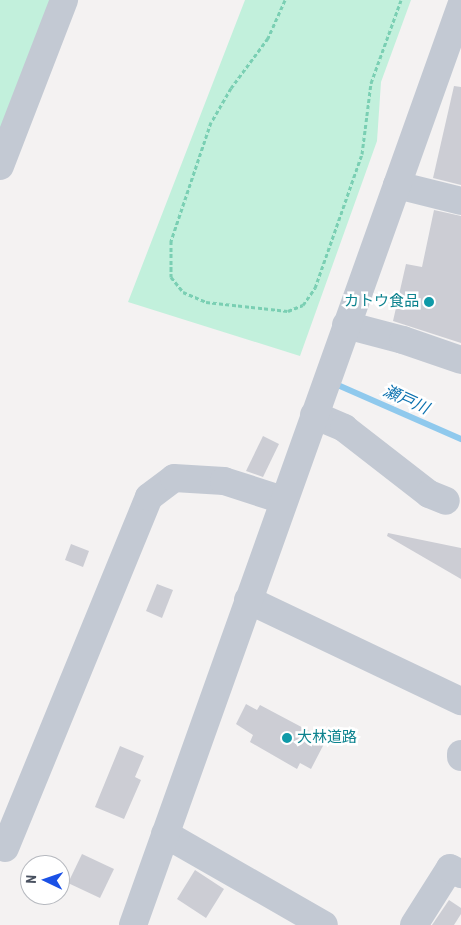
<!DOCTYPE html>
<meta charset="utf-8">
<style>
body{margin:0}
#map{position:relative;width:461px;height:925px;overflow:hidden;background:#f4f2f2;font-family:"Roboto Condensed","Noto Sans JP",sans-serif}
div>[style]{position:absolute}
.green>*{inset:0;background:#c2f0dc}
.stream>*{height:6px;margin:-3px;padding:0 3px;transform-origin:3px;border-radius:3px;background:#8fc9ed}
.building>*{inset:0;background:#cccdd4}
.path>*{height:3px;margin-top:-1.5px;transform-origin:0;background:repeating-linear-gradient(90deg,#7acfb3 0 4px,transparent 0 6.5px)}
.minor>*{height:28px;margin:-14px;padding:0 14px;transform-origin:14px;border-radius:14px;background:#c3c9d3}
.dots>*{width:14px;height:14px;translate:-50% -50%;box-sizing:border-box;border:2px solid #fff;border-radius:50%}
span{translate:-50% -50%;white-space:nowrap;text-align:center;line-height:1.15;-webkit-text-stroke:5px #fff;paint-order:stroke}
.culture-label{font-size:15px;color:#0d838f}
.right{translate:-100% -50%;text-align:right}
.left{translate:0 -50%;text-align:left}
.water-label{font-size:16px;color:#0d72b0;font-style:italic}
.north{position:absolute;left:20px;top:855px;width:50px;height:50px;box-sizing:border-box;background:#fff;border:1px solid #b6b9bf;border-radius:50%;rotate:273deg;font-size:14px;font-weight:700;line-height:20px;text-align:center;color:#495160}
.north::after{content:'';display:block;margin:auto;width:18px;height:22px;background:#1b51e6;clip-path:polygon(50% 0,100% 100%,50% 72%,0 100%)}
</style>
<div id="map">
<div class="green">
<div style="clip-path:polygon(0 0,58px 0,0 149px)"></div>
<div style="clip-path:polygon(245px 0,411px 0,381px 82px,377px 141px,300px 356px,128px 302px)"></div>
</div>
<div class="stream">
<div style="left:340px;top:386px;width:132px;rotate:23.7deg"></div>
</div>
<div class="building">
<div style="clip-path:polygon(454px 86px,461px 87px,461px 185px,433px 178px)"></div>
<div style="clip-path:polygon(434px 210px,461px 216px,461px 343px,393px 321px,406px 264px,422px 267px)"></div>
<div style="clip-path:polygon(263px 436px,279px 444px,263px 477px,246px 471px)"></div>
<div style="clip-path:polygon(388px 533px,461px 548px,461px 579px,387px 536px)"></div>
<div style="clip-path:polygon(71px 544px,89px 551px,83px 567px,65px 560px)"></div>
<div style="clip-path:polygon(157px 584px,173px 590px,162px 618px,146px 611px)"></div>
<div style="clip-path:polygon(246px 704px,257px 710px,260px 705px,326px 740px,311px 769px,300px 763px,297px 769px,250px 742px,253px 735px,236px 724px)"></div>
<div style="clip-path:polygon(120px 746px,144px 756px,135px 777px,141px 780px,124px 819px,95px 807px)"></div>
<div style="clip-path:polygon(82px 854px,114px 869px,100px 898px,68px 883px)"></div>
<div style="clip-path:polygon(195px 870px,224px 889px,206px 918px,177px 899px)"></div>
<div style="clip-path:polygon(449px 900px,461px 908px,461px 914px,454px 925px,432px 925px)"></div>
</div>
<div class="path">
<div style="left:285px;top:0;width:42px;rotate:114.1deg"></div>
<div style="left:268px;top:38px;width:62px;rotate:126.5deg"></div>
<div style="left:231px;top:88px;width:39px;rotate:120deg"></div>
<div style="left:211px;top:122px;width:126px;rotate:108.6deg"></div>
<div style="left:171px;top:241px;width:36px;rotate:90deg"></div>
<div style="left:171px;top:277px;width:19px;rotate:51deg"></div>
<div style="left:183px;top:292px;width:25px;rotate:23deg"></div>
<div style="left:206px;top:302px;width:82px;rotate:6.3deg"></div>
<div style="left:288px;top:311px;width:16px;rotate:-22deg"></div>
<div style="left:303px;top:305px;width:21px;rotate:-55deg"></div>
<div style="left:315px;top:288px;width:142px;rotate:-70.7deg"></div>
<div style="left:362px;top:154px;width:72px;rotate:-82.8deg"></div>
<div style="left:371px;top:83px;width:88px;rotate:-70.1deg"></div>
</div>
<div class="minor">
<div style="left:0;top:166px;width:178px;rotate:-68.9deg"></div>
<div style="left:397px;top:185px;width:66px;rotate:14deg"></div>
<div style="left:346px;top:325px;width:59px;rotate:14.7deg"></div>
<div style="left:403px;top:340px;width:61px;rotate:19deg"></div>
<div style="left:314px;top:415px;width:33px;rotate:23deg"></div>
<div style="left:344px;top:428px;width:108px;rotate:37.8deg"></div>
<div style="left:429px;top:494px;width:18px;rotate:22deg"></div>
<div style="left:248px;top:600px;width:236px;rotate:25.4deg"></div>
<div style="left:461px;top:754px;width:3px;rotate:90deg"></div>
<div style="left:165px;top:834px;width:183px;rotate:29.8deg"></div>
<div style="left:5px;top:848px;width:379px;rotate:-67.7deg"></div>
<div style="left:149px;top:497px;width:31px;rotate:-37deg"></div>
<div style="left:174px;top:478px;width:50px;rotate:3.4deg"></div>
<div style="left:224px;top:481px;width:62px;rotate:17.9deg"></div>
<div style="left:133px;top:925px;width:976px;rotate:-70.36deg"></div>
<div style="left:414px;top:925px;width:67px;rotate:-57.7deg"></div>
<div style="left:450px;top:868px;width:13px;rotate:29deg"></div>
</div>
<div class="dots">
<div style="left:429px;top:302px;background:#0f9aa8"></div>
<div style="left:287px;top:738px;background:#0f9aa8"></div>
</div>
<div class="culture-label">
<span class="right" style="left:419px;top:302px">カトウ食品</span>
<span class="left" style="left:297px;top:738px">大林道路</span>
</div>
<div class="water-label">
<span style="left:406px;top:400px;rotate:24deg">瀬戸川</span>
</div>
<div class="north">N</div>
</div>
